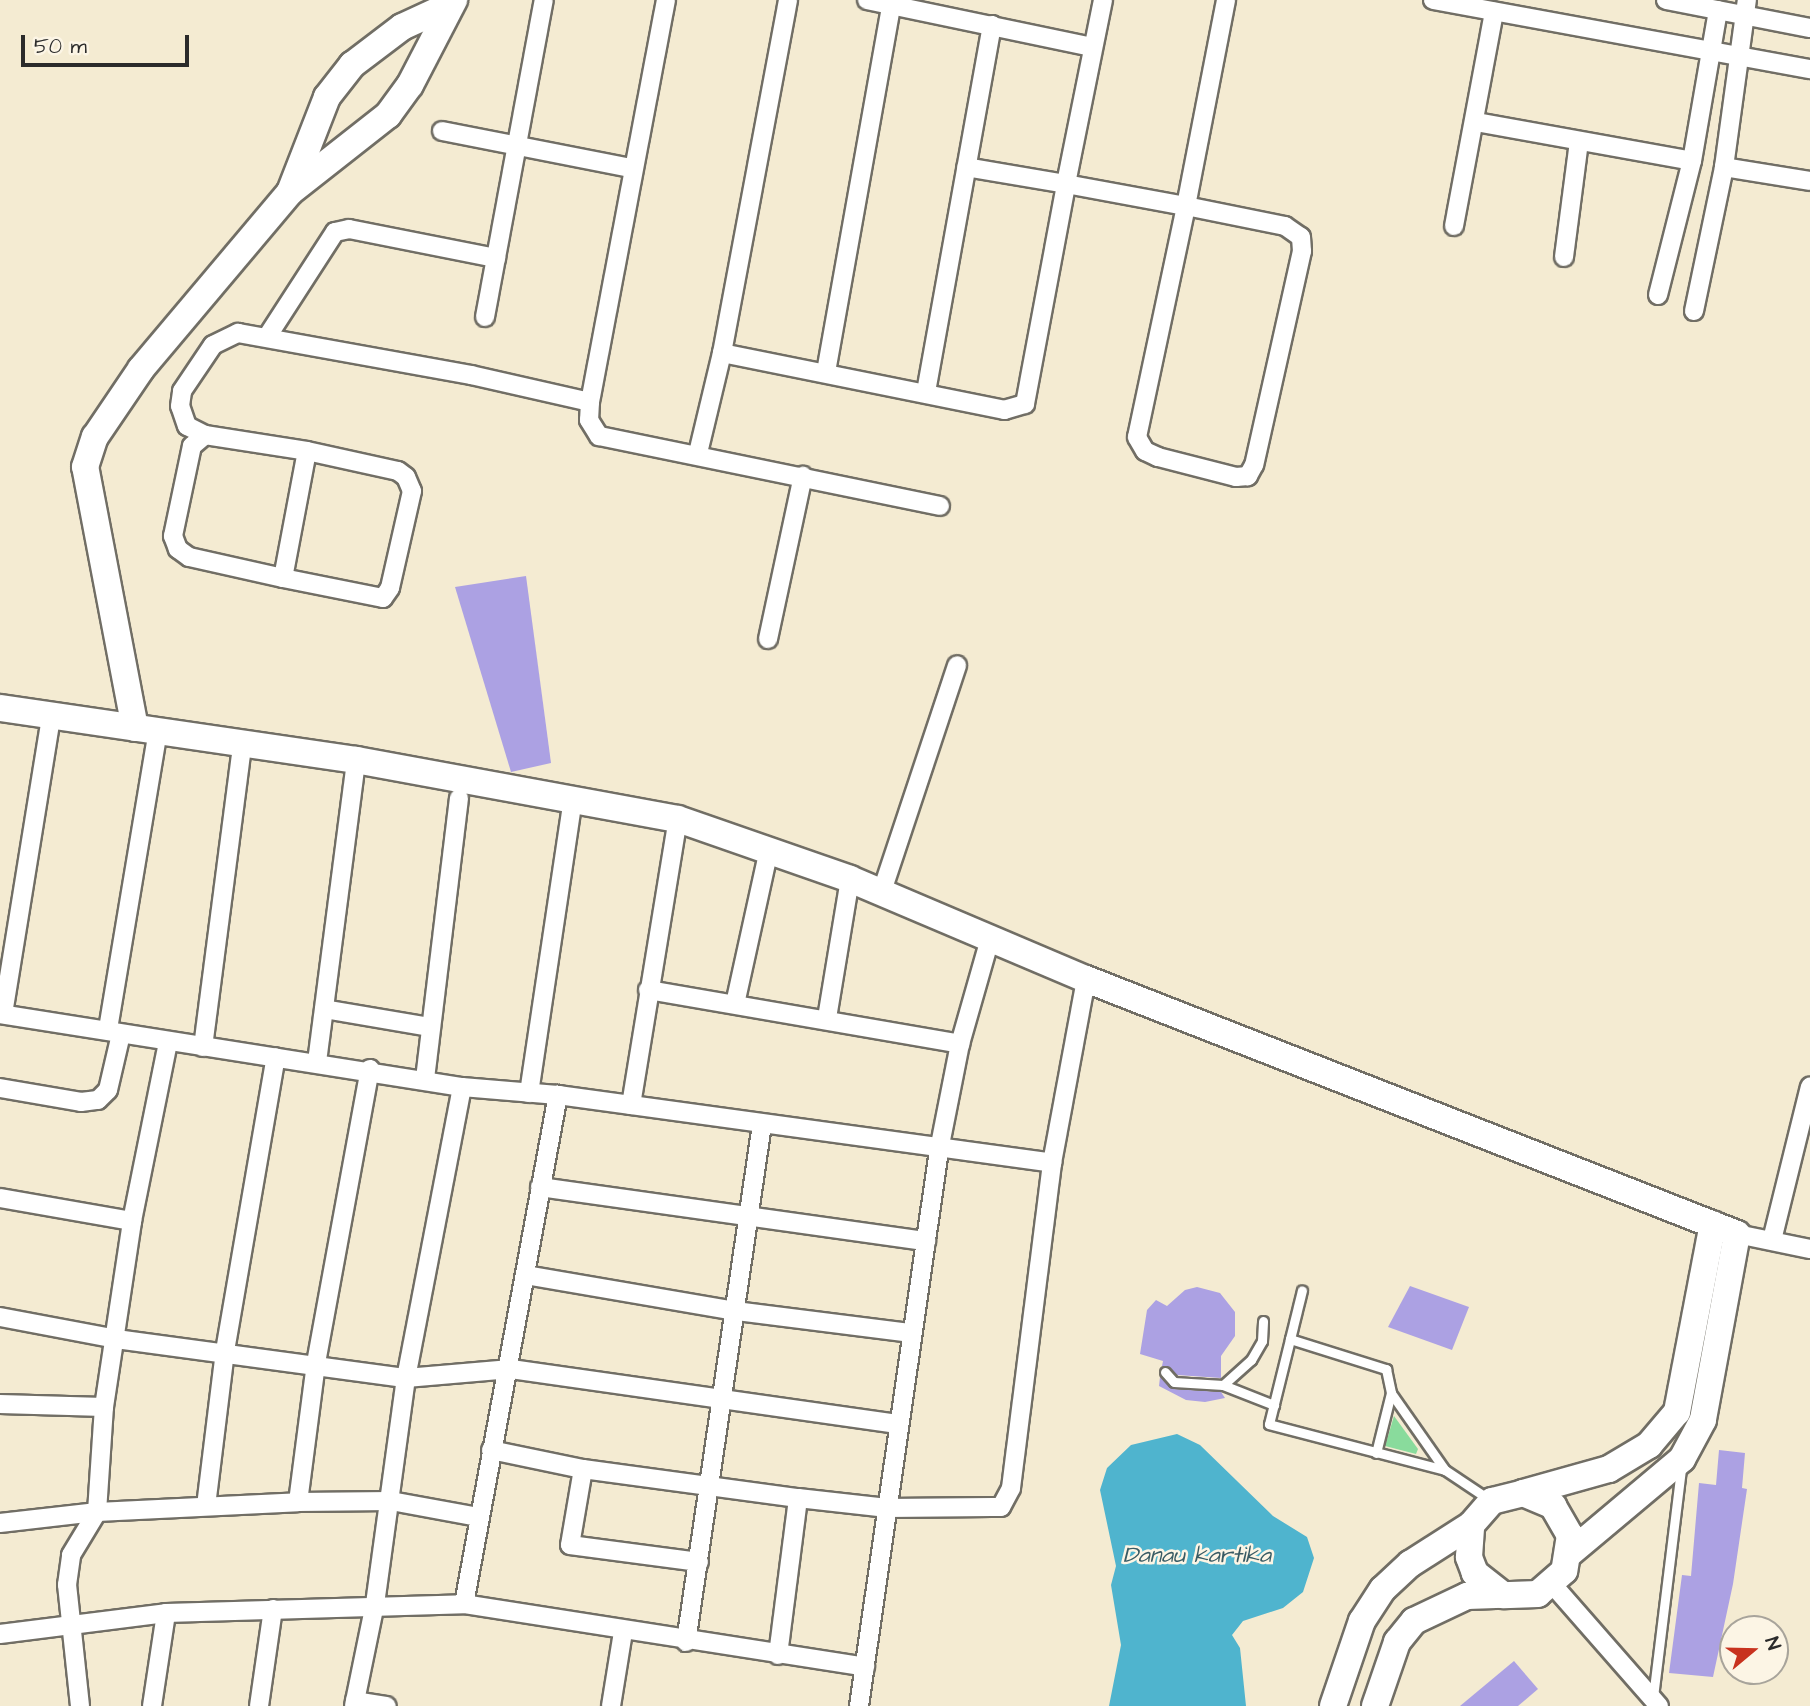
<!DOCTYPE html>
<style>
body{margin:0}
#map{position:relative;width:1810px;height:1706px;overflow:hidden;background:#f4ebd2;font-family:"Architects Daughter",sans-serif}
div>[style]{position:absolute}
.green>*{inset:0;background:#89db9c}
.water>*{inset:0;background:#4fb4ce}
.building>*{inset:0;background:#aca1e3}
.roads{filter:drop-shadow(2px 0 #716e65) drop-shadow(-2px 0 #716e65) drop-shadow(0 2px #716e65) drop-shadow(0 -2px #716e65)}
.lane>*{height:9px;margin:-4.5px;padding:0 4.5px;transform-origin:4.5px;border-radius:4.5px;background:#fff}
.street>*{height:18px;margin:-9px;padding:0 9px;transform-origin:9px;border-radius:9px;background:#fff}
.secondary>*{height:26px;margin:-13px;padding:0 13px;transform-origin:13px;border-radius:13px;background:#fff}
span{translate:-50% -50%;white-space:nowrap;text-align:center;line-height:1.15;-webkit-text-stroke:5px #fcf5e5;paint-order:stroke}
.water-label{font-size:23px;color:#385b64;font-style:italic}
.north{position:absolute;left:1719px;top:1615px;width:70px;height:70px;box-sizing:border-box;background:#fcf5e5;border:2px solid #a8a49b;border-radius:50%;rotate:71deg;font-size:19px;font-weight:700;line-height:28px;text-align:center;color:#2b2b2b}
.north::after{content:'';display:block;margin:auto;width:24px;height:32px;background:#c8321e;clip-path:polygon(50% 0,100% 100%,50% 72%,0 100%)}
.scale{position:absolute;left:21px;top:35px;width:168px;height:32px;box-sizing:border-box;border:4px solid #2b2b2b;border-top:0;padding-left:9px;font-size:21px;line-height:24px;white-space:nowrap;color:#2b2b2b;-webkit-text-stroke:5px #fcf5e5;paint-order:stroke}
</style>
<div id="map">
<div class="green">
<div style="clip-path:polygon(1394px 1416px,1418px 1449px,1416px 1454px,1385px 1446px)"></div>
</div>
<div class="water">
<div style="clip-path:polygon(1177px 1434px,1200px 1445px,1273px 1516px,1307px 1537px,1314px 1558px,1303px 1592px,1283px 1608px,1243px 1621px,1232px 1635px,1240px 1648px,1246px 1706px,1109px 1706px,1121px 1645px,1111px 1585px,1116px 1566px,1100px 1490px,1107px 1468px,1131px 1445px)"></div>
</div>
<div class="building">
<div style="clip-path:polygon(526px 576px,551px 763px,511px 772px,455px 587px)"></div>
<div style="clip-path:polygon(1410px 1286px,1469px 1307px,1452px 1350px,1388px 1327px)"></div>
<div style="clip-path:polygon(1197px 1287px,1220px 1293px,1235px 1312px,1235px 1336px,1221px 1356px,1221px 1378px,1177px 1375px,1162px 1366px,1163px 1361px,1140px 1354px,1147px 1310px,1156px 1300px,1167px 1306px,1185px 1290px)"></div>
<div style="clip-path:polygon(1160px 1377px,1173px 1389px,1221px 1392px,1225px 1398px,1205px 1402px,1186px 1400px,1159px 1386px)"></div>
<div style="clip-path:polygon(1719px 1450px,1745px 1453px,1742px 1488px,1747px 1489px,1733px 1584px,1713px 1677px,1669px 1673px,1682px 1575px,1691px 1576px,1699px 1483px,1716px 1485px)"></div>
<div style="clip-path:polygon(1514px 1661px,1538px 1689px,1518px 1706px,1460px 1706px)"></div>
</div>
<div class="roads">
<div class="lane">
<div style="left:1290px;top:1339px;width:50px;rotate:-76.2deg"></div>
<div style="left:1165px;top:1372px;width:13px;rotate:48deg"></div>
<div style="left:1174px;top:1382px;width:49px;rotate:3.5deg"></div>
<div style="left:1223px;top:1385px;width:55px;rotate:21.4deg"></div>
<div style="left:1223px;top:1385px;width:38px;rotate:-42deg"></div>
<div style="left:1251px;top:1360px;width:22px;rotate:-60deg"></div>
<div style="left:1262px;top:1341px;width:20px;rotate:-87deg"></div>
<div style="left:1376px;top:1453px;width:62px;rotate:-76deg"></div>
<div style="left:1445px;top:1470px;width:182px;rotate:-165.4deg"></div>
<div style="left:1269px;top:1424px;width:88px;rotate:-76.1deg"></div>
<div style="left:1290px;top:1339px;width:101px;rotate:17.4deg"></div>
<div style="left:1386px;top:1369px;width:25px;rotate:78deg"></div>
<div style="left:1391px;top:1393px;width:94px;rotate:55deg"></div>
<div style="left:1445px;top:1470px;width:54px;rotate:33.7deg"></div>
<div style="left:1653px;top:1697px;width:231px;rotate:-83deg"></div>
</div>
<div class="street">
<div style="left:867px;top:0;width:230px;rotate:11.8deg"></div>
<div style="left:1103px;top:0;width:188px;rotate:101.4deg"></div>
<div style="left:1066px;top:184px;width:122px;rotate:10.4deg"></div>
<div style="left:1186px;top:206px;width:101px;rotate:11.4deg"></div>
<div style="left:1285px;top:226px;width:19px;rotate:35deg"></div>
<div style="left:1301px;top:237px;width:14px;rotate:86deg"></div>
<div style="left:1302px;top:251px;width:219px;rotate:102.6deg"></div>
<div style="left:1254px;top:465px;width:13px;rotate:119deg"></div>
<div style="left:1248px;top:476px;width:12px;rotate:175deg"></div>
<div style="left:1236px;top:477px;width:81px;rotate:-165.6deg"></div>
<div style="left:1158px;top:457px;width:14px;rotate:-155deg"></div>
<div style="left:1145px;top:451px;width:16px;rotate:-120deg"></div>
<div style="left:1137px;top:437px;width:236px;rotate:-78deg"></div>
<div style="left:1186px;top:206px;width:210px;rotate:-79deg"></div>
<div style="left:1433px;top:0;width:383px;rotate:10.4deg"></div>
<div style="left:1666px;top:0;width:147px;rotate:11deg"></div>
<div style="left:1476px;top:122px;width:219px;rotate:10.2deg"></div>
<div style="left:442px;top:131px;width:193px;rotate:11.1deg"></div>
<div style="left:1724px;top:167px;width:87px;rotate:9.2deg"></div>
<div style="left:1454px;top:226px;width:218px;rotate:-79.4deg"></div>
<div style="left:1564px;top:257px;width:116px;rotate:-82.6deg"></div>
<div style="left:1658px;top:295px;width:138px;rotate:-75.8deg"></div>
<div style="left:1692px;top:161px;width:153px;rotate:-80.2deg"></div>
<div style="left:1694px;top:311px;width:147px;rotate:-78.2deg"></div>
<div style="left:1724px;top:167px;width:169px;rotate:-82.2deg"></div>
<div style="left:485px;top:317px;width:322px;rotate:-79.5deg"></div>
<div style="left:267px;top:337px;width:125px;rotate:-57.1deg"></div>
<div style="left:335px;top:232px;width:14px;rotate:-12deg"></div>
<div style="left:349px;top:229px;width:150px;rotate:11.2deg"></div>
<div style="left:722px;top:353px;width:288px;rotate:11.4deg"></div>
<div style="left:1004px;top:410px;width:22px;rotate:-16deg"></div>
<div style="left:1025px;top:404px;width:224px;rotate:-79.4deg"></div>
<div style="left:1066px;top:184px;width:101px;rotate:-170.4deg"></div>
<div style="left:826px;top:372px;width:372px;rotate:-79.9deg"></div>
<div style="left:926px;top:392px;width:373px;rotate:-79.8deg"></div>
<div style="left:590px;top:402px;width:409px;rotate:-79.3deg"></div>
<div style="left:205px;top:435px;width:103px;rotate:8.9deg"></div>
<div style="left:307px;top:451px;width:93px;rotate:12.4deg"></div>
<div style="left:398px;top:471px;width:10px;rotate:37deg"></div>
<div style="left:406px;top:477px;width:15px;rotate:67deg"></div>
<div style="left:412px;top:491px;width:99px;rotate:102.8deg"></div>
<div style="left:390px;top:588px;width:12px;rotate:125deg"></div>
<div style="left:383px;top:598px;width:102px;rotate:-168.7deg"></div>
<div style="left:283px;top:578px;width:129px;rotate:-79.3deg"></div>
<div style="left:698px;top:453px;width:103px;rotate:-76.5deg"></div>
<div style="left:722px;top:353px;width:359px;rotate:-79.4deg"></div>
<div style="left:283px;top:578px;width:96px;rotate:-167.4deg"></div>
<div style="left:189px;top:557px;width:14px;rotate:-144deg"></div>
<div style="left:178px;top:549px;width:14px;rotate:-111deg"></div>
<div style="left:173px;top:536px;width:92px;rotate:-78.1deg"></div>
<div style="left:192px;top:446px;width:17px;rotate:-40deg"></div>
<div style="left:205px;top:435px;width:20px;rotate:-153deg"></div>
<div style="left:187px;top:426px;width:21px;rotate:-109deg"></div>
<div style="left:180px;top:406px;width:15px;rotate:-82deg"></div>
<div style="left:182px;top:391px;width:55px;rotate:-56deg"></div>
<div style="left:213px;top:345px;width:28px;rotate:-26deg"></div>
<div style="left:238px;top:333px;width:237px;rotate:10.2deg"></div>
<div style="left:471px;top:375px;width:122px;rotate:12.8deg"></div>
<div style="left:590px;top:402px;width:18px;rotate:93deg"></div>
<div style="left:589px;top:420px;width:19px;rotate:58deg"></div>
<div style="left:599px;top:436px;width:348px;rotate:11.6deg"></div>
<div style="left:768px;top:639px;width:167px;rotate:-77.9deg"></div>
<div style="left:881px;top:894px;width:241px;rotate:-71.6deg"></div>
<div style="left:648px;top:990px;width:317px;rotate:9.8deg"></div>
<div style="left:735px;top:1004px;width:159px;rotate:-77.6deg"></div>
<div style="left:324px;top:1009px;width:108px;rotate:9.6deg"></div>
<div style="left:0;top:1014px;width:468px;rotate:9deg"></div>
<div style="left:462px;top:1087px;width:96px;rotate:4.8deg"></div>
<div style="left:558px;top:1095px;width:499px;rotate:7.8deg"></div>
<div style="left:3px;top:1014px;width:300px;rotate:-80.8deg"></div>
<div style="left:827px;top:1018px;width:141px;rotate:-80.6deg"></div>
<div style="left:108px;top:1029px;width:302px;rotate:-80.5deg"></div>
<div style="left:203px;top:1047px;width:305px;rotate:-82.6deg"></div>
<div style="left:317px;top:1062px;width:305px;rotate:-82.6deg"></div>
<div style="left:425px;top:1079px;width:283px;rotate:-83.1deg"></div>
<div style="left:0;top:1088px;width:82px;rotate:9.8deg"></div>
<div style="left:81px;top:1102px;width:17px;rotate:-7deg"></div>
<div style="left:98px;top:1100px;width:14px;rotate:-45deg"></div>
<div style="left:108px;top:1090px;width:57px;rotate:-76.9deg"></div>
<div style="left:529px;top:1093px;width:297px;rotate:-81.5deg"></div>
<div style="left:631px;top:1105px;width:290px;rotate:-80.7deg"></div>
<div style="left:540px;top:1187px;width:390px;rotate:8deg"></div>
<div style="left:0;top:1198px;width:134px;rotate:9.9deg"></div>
<div style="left:1737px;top:1234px;width:75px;rotate:11.6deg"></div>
<div style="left:1772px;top:1240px;width:158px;rotate:-76.1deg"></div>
<div style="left:525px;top:1275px;width:214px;rotate:9.7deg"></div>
<div style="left:736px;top:1311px;width:176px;rotate:7.2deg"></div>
<div style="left:0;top:1317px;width:118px;rotate:10.7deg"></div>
<div style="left:116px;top:1339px;width:293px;rotate:7.7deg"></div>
<div style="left:406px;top:1378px;width:105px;rotate:-4.9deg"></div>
<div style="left:511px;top:1369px;width:392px;rotate:8.1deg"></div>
<div style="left:0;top:1404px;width:104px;rotate:1.7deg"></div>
<div style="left:491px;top:1450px;width:94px;rotate:11.7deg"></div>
<div style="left:583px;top:1469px;width:217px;rotate:7.7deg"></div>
<div style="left:798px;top:1498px;width:90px;rotate:6.4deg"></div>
<div style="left:887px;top:1508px;width:114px;rotate:-0.5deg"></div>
<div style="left:1001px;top:1507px;width:21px;rotate:-62deg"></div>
<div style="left:1011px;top:1488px;width:328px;rotate:-82.8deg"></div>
<div style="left:1052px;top:1163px;width:187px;rotate:-79.5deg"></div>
<div style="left:583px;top:1469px;width:77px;rotate:99.7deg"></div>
<div style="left:570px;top:1545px;width:130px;rotate:7.5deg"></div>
<div style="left:298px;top:1502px;width:140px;rotate:-82.6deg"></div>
<div style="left:316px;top:1363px;width:299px;rotate:-79.6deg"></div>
<div style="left:206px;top:1506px;width:156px;rotate:-83deg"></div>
<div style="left:225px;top:1351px;width:298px;rotate:-80.2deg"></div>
<div style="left:0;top:1523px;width:98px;rotate:-6.5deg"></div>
<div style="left:97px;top:1512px;width:201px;rotate:-2.8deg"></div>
<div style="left:298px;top:1502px;width:93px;rotate:-0.6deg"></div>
<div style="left:391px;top:1501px;width:88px;rotate:10.4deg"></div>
<div style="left:1553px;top:1585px;width:161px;rotate:48.8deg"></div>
<div style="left:464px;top:1604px;width:518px;rotate:-79.54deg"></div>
<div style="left:0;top:1634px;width:167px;rotate:-7.2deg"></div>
<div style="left:166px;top:1613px;width:298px;rotate:-1.7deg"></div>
<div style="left:464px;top:1604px;width:406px;rotate:8.9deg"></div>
<div style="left:686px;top:1642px;width:524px;rotate:-81.65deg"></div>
<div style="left:778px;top:1655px;width:158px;rotate:-82.7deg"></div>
<div style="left:355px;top:1701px;width:32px;rotate:9deg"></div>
<div style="left:80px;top:1706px;width:122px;rotate:-96.1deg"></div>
<div style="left:67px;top:1585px;width:30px;rotate:-82deg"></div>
<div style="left:71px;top:1555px;width:50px;rotate:-58.8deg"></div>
<div style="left:97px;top:1512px;width:105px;rotate:-86.2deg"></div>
<div style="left:104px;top:1407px;width:188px;rotate:-81.4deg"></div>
<div style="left:132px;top:1221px;width:182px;rotate:-78.6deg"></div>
<div style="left:152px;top:1706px;width:94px;rotate:-81.4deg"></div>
<div style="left:259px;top:1706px;width:98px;rotate:-81.8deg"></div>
<div style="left:354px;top:1706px;width:104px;rotate:-78.4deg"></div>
<div style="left:375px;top:1604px;width:228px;rotate:-82.2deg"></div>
<div style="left:406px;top:1378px;width:296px;rotate:-79.1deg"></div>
<div style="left:611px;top:1706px;width:75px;rotate:-80.8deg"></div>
<div style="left:859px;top:1706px;width:562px;rotate:-81.81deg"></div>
<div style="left:939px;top:1150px;width:108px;rotate:-78.8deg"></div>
<div style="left:960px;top:1044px;width:109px;rotate:-74.1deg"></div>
</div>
<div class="secondary">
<div style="left:290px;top:192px;width:102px;rotate:-68.7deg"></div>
<div style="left:327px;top:97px;width:41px;rotate:-52deg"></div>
<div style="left:352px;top:65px;width:63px;rotate:-37.2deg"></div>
<div style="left:402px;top:27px;width:53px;rotate:-24.6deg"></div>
<div style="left:0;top:708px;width:360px;rotate:8.3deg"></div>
<div style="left:356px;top:760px;width:327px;rotate:10.4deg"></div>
<div style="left:678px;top:819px;width:182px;rotate:19.2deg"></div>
<div style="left:850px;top:879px;width:256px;rotate:23deg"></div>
<div style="left:1086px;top:979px;width:699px;rotate:21.39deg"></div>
<div style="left:1737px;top:1234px;width:189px;rotate:100.4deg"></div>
<div style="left:1703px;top:1420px;width:44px;rotate:118.3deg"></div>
<div style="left:1682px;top:1459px;width:146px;rotate:140deg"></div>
<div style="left:135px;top:728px;width:266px;rotate:-100.8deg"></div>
<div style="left:85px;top:467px;width:32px;rotate:-72deg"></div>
<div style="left:95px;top:437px;width:82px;rotate:-55.9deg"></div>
<div style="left:141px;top:369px;width:231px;rotate:-49.9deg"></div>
<div style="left:290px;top:192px;width:125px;rotate:-38.2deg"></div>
<div style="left:388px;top:115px;width:37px;rotate:-54deg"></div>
<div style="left:410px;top:85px;width:96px;rotate:-62.6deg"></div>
<div style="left:1523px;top:1493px;width:89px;rotate:-15.6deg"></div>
<div style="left:1609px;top:1469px;width:47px;rotate:-31deg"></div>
<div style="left:1649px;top:1445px;width:43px;rotate:-49.7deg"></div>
<div style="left:1677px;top:1412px;width:191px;rotate:-79.2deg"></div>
<div style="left:1333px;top:1706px;width:90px;rotate:-71.2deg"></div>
<div style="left:1362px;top:1621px;width:38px;rotate:-57deg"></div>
<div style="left:1383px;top:1589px;width:37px;rotate:-43deg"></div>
<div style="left:1410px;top:1564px;width:72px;rotate:-32.6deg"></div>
<div style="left:1471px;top:1525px;width:32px;rotate:-49deg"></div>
<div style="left:1492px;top:1501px;width:32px;rotate:-14deg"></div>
<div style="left:1523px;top:1493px;width:33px;rotate:23deg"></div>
<div style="left:1553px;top:1506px;width:34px;rotate:60deg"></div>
<div style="left:1570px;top:1535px;width:36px;rotate:99deg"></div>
<div style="left:1564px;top:1571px;width:35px;rotate:139deg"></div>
<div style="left:1538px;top:1594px;width:35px;rotate:178deg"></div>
<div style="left:1503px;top:1595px;width:36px;rotate:-142deg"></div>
<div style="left:1475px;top:1573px;width:17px;rotate:-111deg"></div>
<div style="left:1469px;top:1557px;width:32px;rotate:-86deg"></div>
<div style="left:1375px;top:1706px;width:68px;rotate:-71deg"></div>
<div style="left:1397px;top:1642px;width:27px;rotate:-51deg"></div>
<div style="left:1414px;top:1621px;width:59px;rotate:-25.3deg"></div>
<div style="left:1467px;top:1596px;width:36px;rotate:-2deg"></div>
</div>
</div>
<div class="water-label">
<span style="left:1197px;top:1555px">Danau kartika</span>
</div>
<div class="north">N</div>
<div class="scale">50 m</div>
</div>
